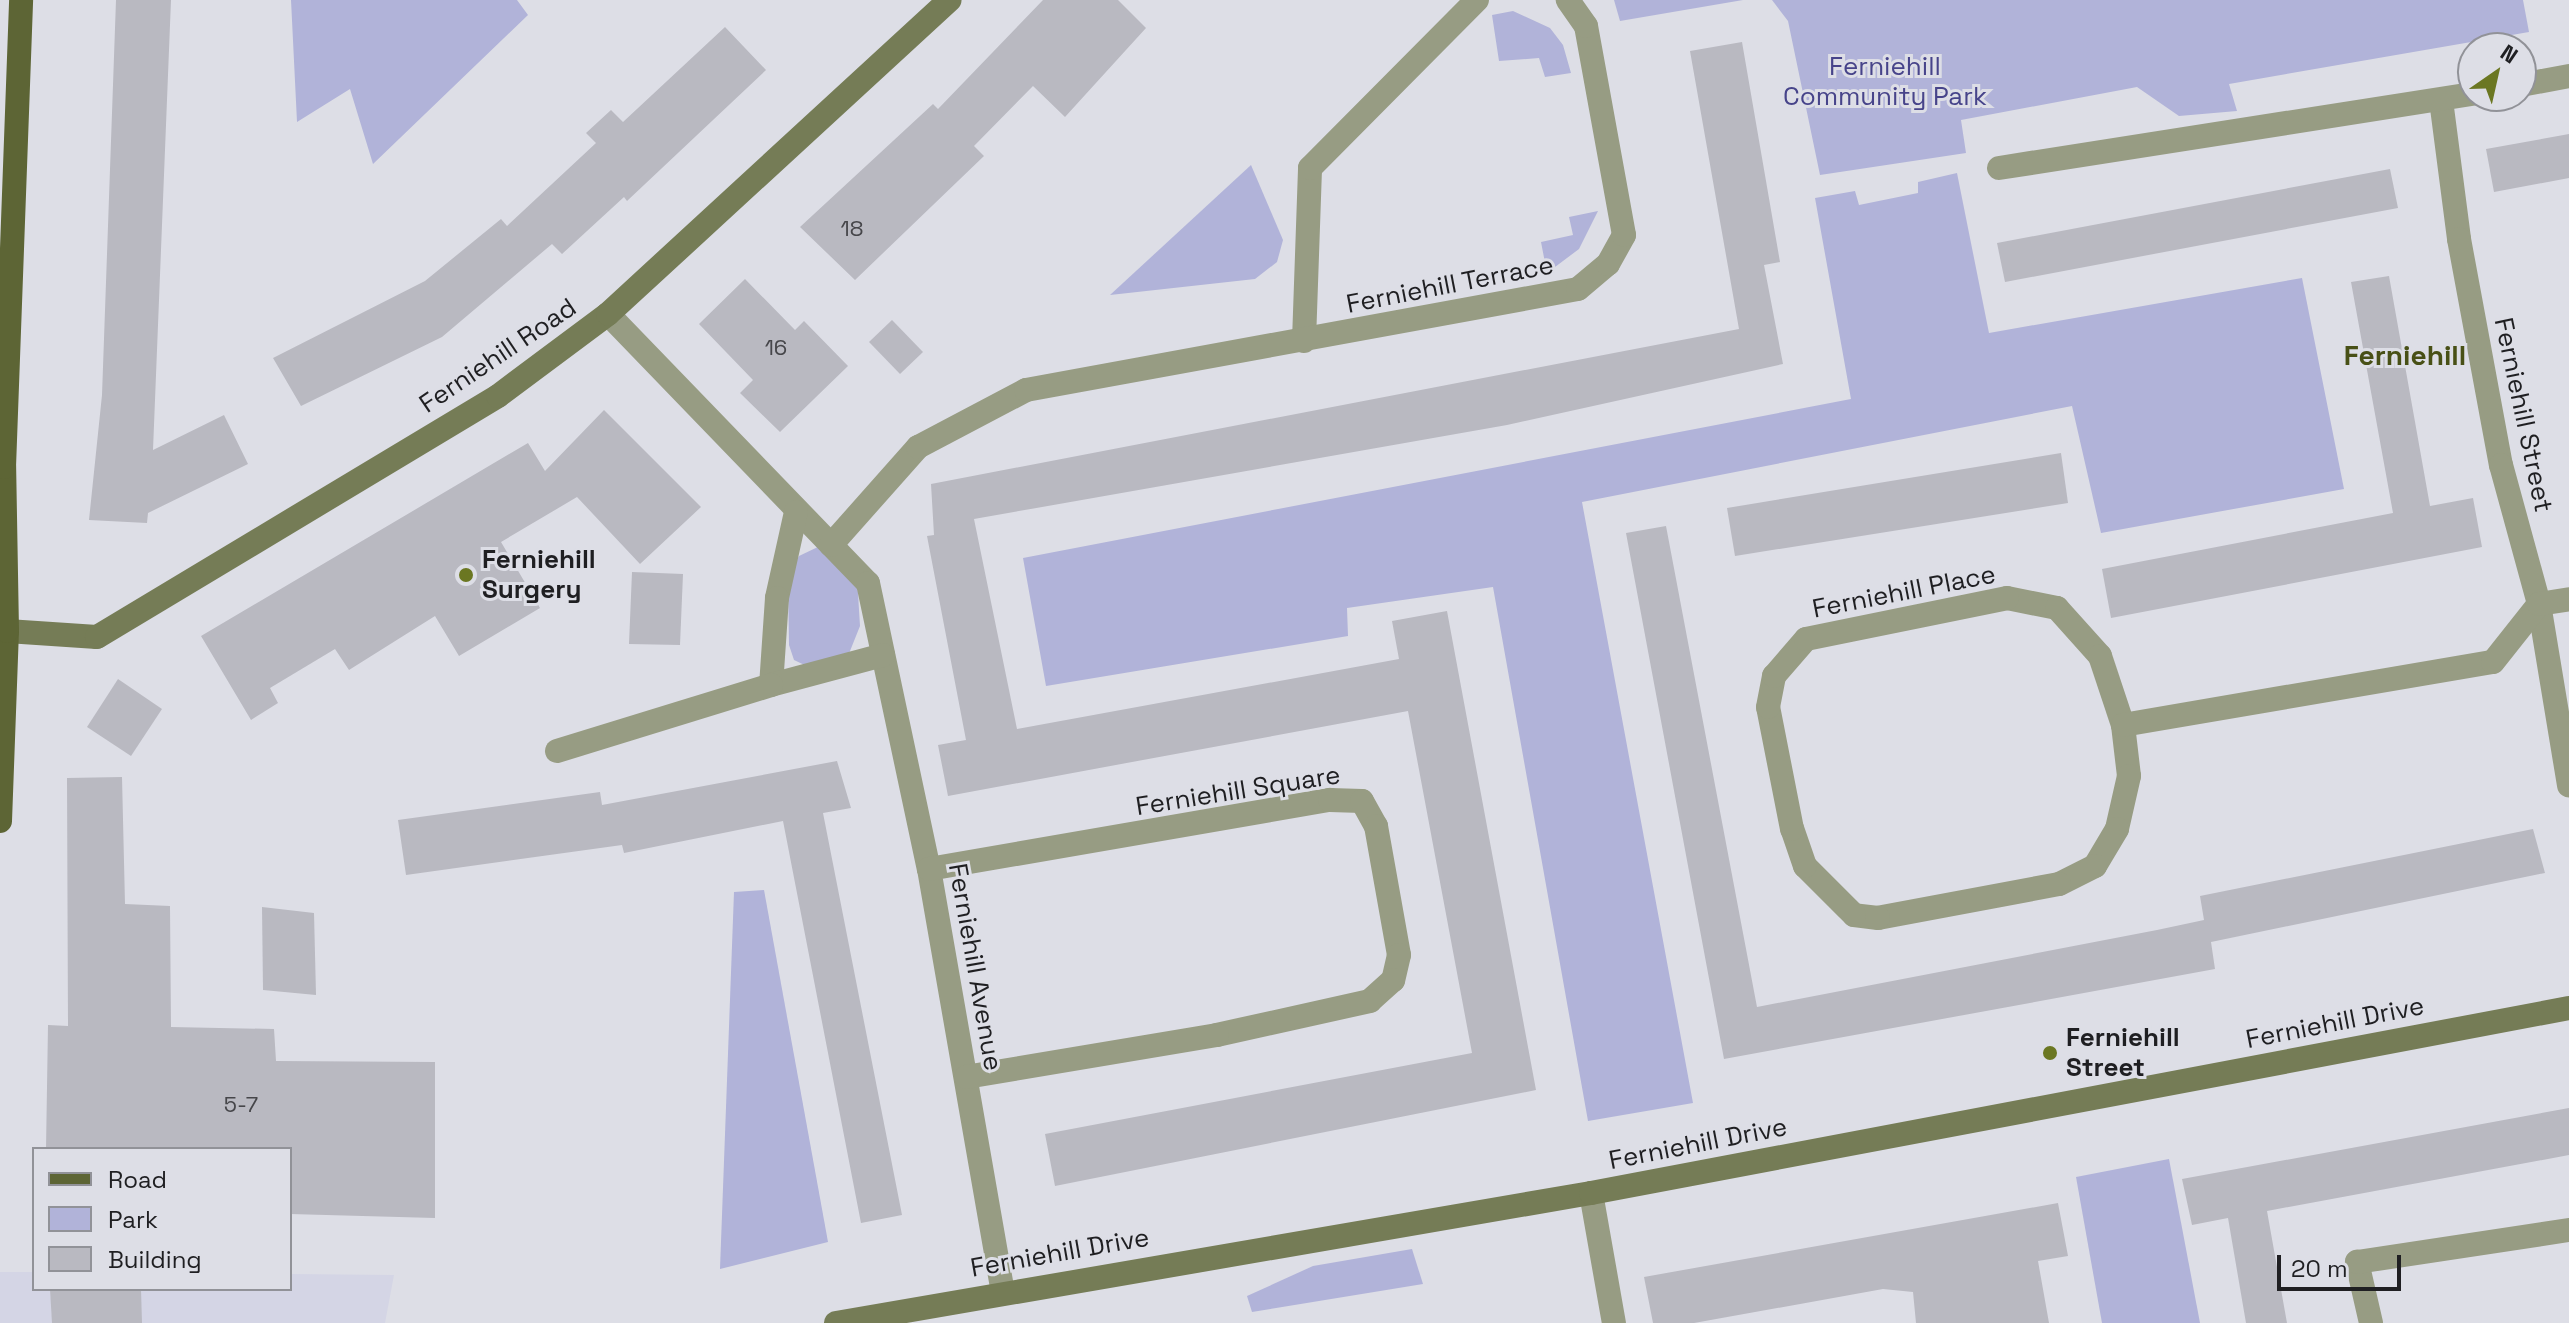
<!DOCTYPE html>
<style>
body{margin:0}
#map{position:relative;width:2569px;height:1323px;overflow:hidden;background:#dddee6;font-family:"Space Grotesk",sans-serif}
div>[style]{position:absolute}
.built>*{inset:0;background:#d4d5e5}
.green>*{inset:0;background:#b1b3d9}
.building>*{inset:0;background:#b9b9c1}
.street>*{height:24px;margin:-12px;padding:0 12px;transform-origin:12px;border-radius:12px;background:#979c83}
.secondary>*{height:24px;margin:-12px;padding:0 12px;transform-origin:12px;border-radius:12px;background:#757c56}
.primary>*{height:24px;margin:-12px;padding:0 12px;transform-origin:12px;border-radius:12px;background:#5d6535}
.dots>*{width:22px;height:22px;translate:-50% -50%;box-sizing:border-box;border:4px solid #dddee6;border-radius:50%}
span{translate:-50% -50%;white-space:nowrap;text-align:center;line-height:1.15;-webkit-text-stroke:6px #dddee6;paint-order:stroke}
.number-label{font-size:22px;color:#46464a}
.number-label span{-webkit-text-stroke-width:0}
.park-label{font-size:26px;color:#47448a}
.street-label{font-size:26px;color:#1f1f22}
.poi-label{font-size:26px;color:#1f1f22;font-weight:700}
.left{translate:0 -50%;text-align:left}
.neighbourhood-label{font-size:28px;color:#485016;font-weight:700}
.legend{position:absolute;left:32px;top:1147px;width:260px;height:144px;box-sizing:border-box;background:#dddee6;border:2px solid #919298;margin:0;padding:10px 14px;list-style:none;font-size:24px;color:#1f1f22}
.legend li{display:flex;align-items:center;gap:16px;height:40px}
.legend b{width:40px;border:2px solid #919298}
.north{position:absolute;left:2457px;top:32px;width:80px;height:80px;box-sizing:border-box;background:#dddee6;border:2px solid #919298;border-radius:50%;rotate:34deg;font-size:22px;font-weight:700;line-height:32px;text-align:center;color:#1f1f22}
.north::after{content:'';display:block;margin:auto;width:28px;height:36px;background:#6b7722;clip-path:polygon(50% 0,100% 100%,50% 72%,0 100%)}
.scale{position:absolute;left:2277px;top:1255px;width:124px;height:36px;box-sizing:border-box;border:4px solid #1f1f22;border-top:0;padding-left:10px;font-size:24px;line-height:28px;white-space:nowrap;color:#1f1f22;-webkit-text-stroke:6px #dddee6;paint-order:stroke}
</style>
<div id="map">
<div class="built">
<div style="clip-path:polygon(0 1272px,34px 1272px,34px 1289px,290px 1289px,290px 1274px,394px 1275px,385px 1323px,0 1323px)"></div>
</div>
<div class="green">
<div style="clip-path:polygon(291px 0,517px 0,528px 15px,373px 164px,350px 89px,297px 122px)"></div>
<div style="clip-path:polygon(1614px 0,1743px 0,1620px 21px)"></div>
<div style="clip-path:polygon(1772px 0,2523px 0,2529px 32px,2229px 84px,2237px 111px,2179px 116px,2137px 87px,1961px 120px,1966px 153px,1820px 175px,1788px 21px)"></div>
<div style="clip-path:polygon(1513px 11px,1550px 28px,1563px 45px,1571px 73px,1545px 77px,1539px 58px,1499px 61px,1492px 15px)"></div>
<div style="clip-path:polygon(1251px 165px,1283px 240px,1277px 262px,1255px 279px,1110px 295px)"></div>
<div style="clip-path:polygon(1957px 173px,1989px 333px,2302px 278px,2344px 489px,2101px 533px,2072px 406px,1582px 502px,1693px 1103px,1588px 1121px,1493px 587px,1347px 608px,1348px 636px,1046px 686px,1023px 558px,1851px 399px,1815px 198px,1855px 191px,1859px 205px,1918px 193px,1918px 182px)"></div>
<div style="clip-path:polygon(1598px 211px,1579px 249px,1547px 273px,1541px 242px,1573px 235px,1569px 217px)"></div>
<div style="clip-path:polygon(822px 545px,857px 577px,860px 626px,848px 656px,813px 669px,794px 660px,789px 645px,788px 576px,799px 556px)"></div>
<div style="clip-path:polygon(764px 890px,828px 1242px,720px 1269px,734px 892px)"></div>
<div style="clip-path:polygon(2169px 1159px,2200px 1323px,2102px 1323px,2076px 1177px)"></div>
<div style="clip-path:polygon(1412px 1249px,1423px 1284px,1252px 1312px,1247px 1296px,1313px 1266px)"></div>
</div>
<div class="building">
<div style="clip-path:polygon(116px 0,171px 0,153px 450px,224px 415px,248px 464px,148px 513px,147px 523px,89px 520px,102px 395px)"></div>
<div style="clip-path:polygon(1043px 0,1118px 0,1146px 28px,1065px 117px,1033px 86px,974px 146px,984px 156px,855px 280px,800px 227px,933px 104px,938px 109px)"></div>
<div style="clip-path:polygon(725px 27px,766px 70px,627px 201px,624px 197px,562px 254px,552px 244px,442px 337px,301px 406px,273px 358px,425px 281px,501px 219px,507px 226px,596px 143px,586px 133px,611px 110px,623px 122px)"></div>
<div style="clip-path:polygon(1742px 42px,1780px 262px,1764px 265px,1783px 364px,1507px 425px,974px 519px,1017px 729px,1399px 659px,1392px 621px,1447px 611px,1536px 1090px,1055px 1186px,1045px 1134px,1472px 1053px,1408px 711px,948px 796px,938px 745px,966px 740px,927px 536px,934px 535px,931px 484px,1739px 329px,1690px 51px)"></div>
<div style="clip-path:polygon(2569px 134px,2569px 178px,2494px 192px,2486px 149px)"></div>
<div style="clip-path:polygon(2390px 169px,2398px 208px,2005px 282px,1997px 243px)"></div>
<div style="clip-path:polygon(2389px 276px,2430px 506px,2473px 498px,2482px 547px,2111px 618px,2102px 569px,2393px 513px,2351px 282px)"></div>
<div style="clip-path:polygon(745px 279px,795px 330px,804px 321px,848px 366px,780px 432px,740px 393px,753px 380px,699px 324px)"></div>
<div style="clip-path:polygon(892px 320px,923px 352px,900px 374px,869px 342px)"></div>
<div style="clip-path:polygon(604px 410px,701px 507px,640px 564px,577px 497px,501px 542px,540px 608px,459px 656px,435px 616px,349px 670px,335px 649px,270px 688px,278px 703px,251px 720px,201px 636px,528px 443px,545px 471px)"></div>
<div style="clip-path:polygon(2061px 453px,2068px 503px,1735px 556px,1727px 508px)"></div>
<div style="clip-path:polygon(1666px 526px,1757px 1007px,2157px 930px,2204px 920px,2200px 896px,2533px 829px,2545px 873px,2211px 942px,2215px 969px,1724px 1059px,1626px 533px)"></div>
<div style="clip-path:polygon(632px 572px,683px 574px,680px 645px,629px 644px)"></div>
<div style="clip-path:polygon(118px 679px,162px 709px,131px 756px,87px 727px)"></div>
<div style="clip-path:polygon(837px 761px,851px 808px,823px 813px,902px 1215px,861px 1223px,783px 821px,624px 853px,622px 845px,406px 875px,398px 820px,600px 792px,602px 805px)"></div>
<div style="clip-path:polygon(122px 777px,125px 904px,170px 906px,171px 1027px,274px 1029px,276px 1061px,435px 1062px,435px 1218px,290px 1214px,290px 1149px,46px 1149px,48px 1025px,68px 1026px,67px 778px)"></div>
<div style="clip-path:polygon(262px 907px,314px 913px,316px 995px,263px 990px)"></div>
<div style="clip-path:polygon(2569px 1108px,2569px 1155px,2267px 1211px,2287px 1323px,2246px 1323px,2228px 1218px,2192px 1225px,2182px 1179px)"></div>
<div style="clip-path:polygon(2058px 1203px,2068px 1256px,2038px 1261px,2049px 1323px,1916px 1323px,1913px 1292px,1883px 1289px,1694px 1323px,1653px 1323px,1644px 1277px)"></div>
<div style="clip-path:polygon(50px 1289px,141px 1289px,142px 1323px,52px 1323px)"></div>
</div>
<div class="street">
<div style="left:2521px;top:85px;width:49px;rotate:-10.6deg"></div>
<div style="left:2441px;top:100px;width:140px;rotate:82.6deg"></div>
<div style="left:2459px;top:239px;width:230px;rotate:79.5deg"></div>
<div style="left:2501px;top:465px;width:144px;rotate:74.7deg"></div>
<div style="left:2539px;top:604px;width:184px;rotate:80.6deg"></div>
<div style="left:1999px;top:168px;width:480px;rotate:-8.9deg"></div>
<div style="left:608px;top:314px;width:374px;rotate:46deg"></div>
<div style="left:868px;top:583px;width:292px;rotate:78deg"></div>
<div style="left:929px;top:869px;width:428px;rotate:80.1deg"></div>
<div style="left:1304px;top:341px;width:173px;rotate:-88deg"></div>
<div style="left:1310px;top:168px;width:237px;rotate:-45.2deg"></div>
<div style="left:796px;top:512px;width:88px;rotate:102.5deg"></div>
<div style="left:777px;top:598px;width:87px;rotate:93.9deg"></div>
<div style="left:771px;top:685px;width:116px;rotate:-15deg"></div>
<div style="left:831px;top:545px;width:131px;rotate:-48.4deg"></div>
<div style="left:918px;top:447px;width:122px;rotate:-27.8deg"></div>
<div style="left:1026px;top:390px;width:561px;rotate:-10.37deg"></div>
<div style="left:1578px;top:289px;width:39px;rotate:-40deg"></div>
<div style="left:1608px;top:264px;width:33px;rotate:-61deg"></div>
<div style="left:1624px;top:235px;width:212px;rotate:-100.3deg"></div>
<div style="left:1586px;top:26px;width:32px;rotate:-125deg"></div>
<div style="left:2007px;top:598px;width:51px;rotate:11.3deg"></div>
<div style="left:2057px;top:608px;width:64px;rotate:48.1deg"></div>
<div style="left:2100px;top:656px;width:73px;rotate:71.6deg"></div>
<div style="left:2123px;top:725px;width:51px;rotate:83.3deg"></div>
<div style="left:2129px;top:776px;width:54px;rotate:102.8deg"></div>
<div style="left:2117px;top:829px;width:43px;rotate:120.7deg"></div>
<div style="left:2095px;top:866px;width:40px;rotate:153.4deg"></div>
<div style="left:2059px;top:884px;width:184px;rotate:169.4deg"></div>
<div style="left:1878px;top:918px;width:24px;rotate:-173deg"></div>
<div style="left:1854px;top:915px;width:69px;rotate:-135deg"></div>
<div style="left:1805px;top:866px;width:39px;rotate:-109deg"></div>
<div style="left:1792px;top:829px;width:124px;rotate:-101.1deg"></div>
<div style="left:1768px;top:707px;width:32px;rotate:-79deg"></div>
<div style="left:1774px;top:676px;width:49px;rotate:-49.1deg"></div>
<div style="left:1806px;top:639px;width:205px;rotate:-11.5deg"></div>
<div style="left:2123px;top:725px;width:375px;rotate:-9.7deg"></div>
<div style="left:2493px;top:662px;width:74px;rotate:-51.6deg"></div>
<div style="left:2539px;top:604px;width:30px;rotate:-9deg"></div>
<div style="left:557px;top:751px;width:224px;rotate:-17.1deg"></div>
<div style="left:929px;top:869px;width:407px;rotate:-9.8deg"></div>
<div style="left:1330px;top:800px;width:32px;rotate:2deg"></div>
<div style="left:1362px;top:801px;width:29px;rotate:61deg"></div>
<div style="left:1376px;top:826px;width:131px;rotate:79.9deg"></div>
<div style="left:1399px;top:955px;width:26px;rotate:103deg"></div>
<div style="left:1393px;top:980px;width:31px;rotate:138deg"></div>
<div style="left:1370px;top:1001px;width:157px;rotate:167.5deg"></div>
<div style="left:1217px;top:1035px;width:254px;rotate:170.5deg"></div>
<div style="left:1591px;top:1193px;width:132px;rotate:80deg"></div>
<div style="left:2371px;top:1323px;width:63px;rotate:-102.9deg"></div>
<div style="left:2357px;top:1262px;width:214px;rotate:-8.6deg"></div>
</div>
<div class="secondary">
<div style="left:7px;top:631px;width:90px;rotate:3.8deg"></div>
<div style="left:97px;top:637px;width:468px;rotate:-31deg"></div>
<div style="left:498px;top:396px;width:137px;rotate:-36.7deg"></div>
<div style="left:608px;top:314px;width:464px;rotate:-42.6deg"></div>
<div style="left:836px;top:1323px;width:766px;rotate:-9.77deg"></div>
<div style="left:1591px;top:1193px;width:995px;rotate:-10.71deg"></div>
</div>
<div class="primary">
<div style="left:0;top:821px;width:190px;rotate:-87.9deg"></div>
<div style="left:7px;top:631px;width:164px;rotate:-91deg"></div>
<div style="left:4px;top:467px;width:467px;rotate:-87.9deg"></div>
</div>
<div class="dots">
<div style="left:466px;top:575px;background:#6b7722"></div>
<div style="left:2050px;top:1053px;background:#6b7722"></div>
</div>
<div class="number-label">
<span style="left:852px;top:229px">18</span>
<span style="left:776px;top:348px">16</span>
<span style="left:241px;top:1105px">5-7</span>
</div>
<div class="park-label">
<span style="left:1885px;top:82px">Ferniehill<br>Community Park</span>
</div>
<div class="street-label">
<span style="left:1450px;top:285px;rotate:-11deg">Ferniehill Terrace</span>
<span style="left:498px;top:356px;rotate:-34deg">Ferniehill Road</span>
<span style="left:2523px;top:415px;rotate:78deg">Ferniehill Street</span>
<span style="left:1904px;top:592px;rotate:-11deg">Ferniehill Place</span>
<span style="left:1238px;top:791px;rotate:-9deg">Ferniehill Square</span>
<span style="left:975px;top:967px;rotate:80deg">Ferniehill Avenue</span>
<span style="left:2335px;top:1023px;rotate:-11deg">Ferniehill Drive</span>
<span style="left:1698px;top:1144px;rotate:-11deg">Ferniehill Drive</span>
<span style="left:1060px;top:1253px;rotate:-10deg">Ferniehill Drive</span>
</div>
<div class="poi-label">
<span class="left" style="left:482px;top:575px">Ferniehill<br>Surgery</span>
<span class="left" style="left:2066px;top:1053px">Ferniehill<br>Street</span>
</div>
<div class="neighbourhood-label">
<span style="left:2405px;top:355px">Ferniehill</span>
</div>
<ul class="legend">
<li><b style="height:10px;background:#5d6535"></b>Road</li>
<li><b style="height:22px;background:#b1b3d9"></b>Park</li>
<li><b style="height:22px;background:#b9b9c1"></b>Building</li>
</ul>
<div class="north">N</div>
<div class="scale">20 m</div>
</div>
